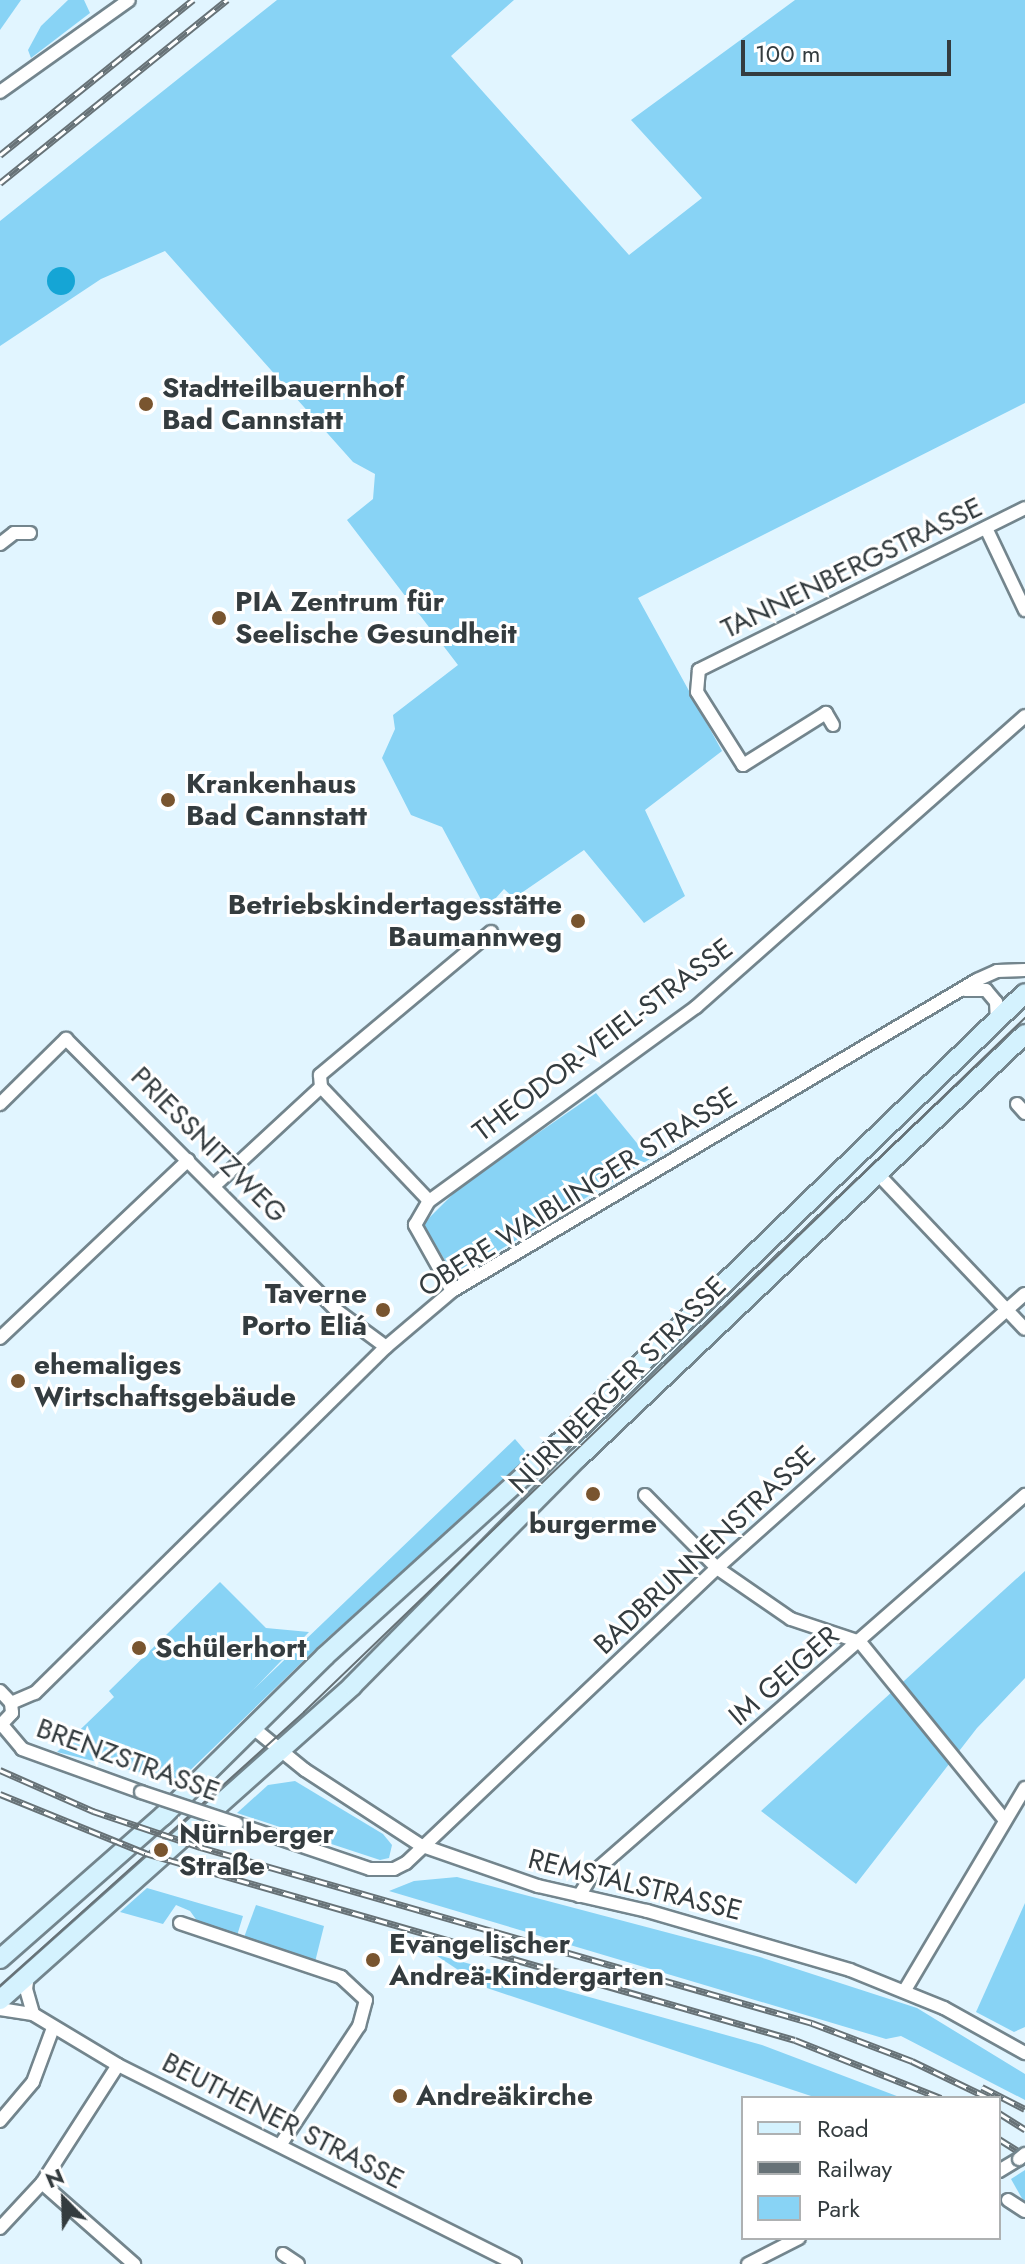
<!DOCTYPE html>
<meta charset="utf-8">
<style>
body{margin:0}
#map{position:relative;width:1025px;height:2264px;overflow:hidden;background:#e1f5ff;font-family:Jost,sans-serif}
div>[style]{position:absolute}
.green>*{inset:0;background:#88d3f5}
.water>*{inset:0;background:#15a5d5}
.round{border-radius:50%}
.roads{filter:drop-shadow(2px 0 #73858d) drop-shadow(-2px 0 #73858d) drop-shadow(0 2px #73858d) drop-shadow(0 -2px #73858d)}
.street>*{height:12px;margin:-6px;padding:0 6px;transform-origin:6px;border-radius:6px;background:#fff}
.secondary>*{height:18px;margin:-9px;padding:0 9px;transform-origin:9px;border-radius:9px;background:#d4f2fe}
.tram>*{height:2px;margin:-1px;padding:0 1px;transform-origin:1px;border-radius:1px;background:#677277}
.rail>*{height:7px;margin-top:-3.5px;transform-origin:0;background:repeating-linear-gradient(90deg,#fff 0 12px,#677277 0 24px);box-sizing:border-box;border-block:2px solid #677277}
.bridges{filter:drop-shadow(2px 0 #73858d) drop-shadow(-2px 0 #73858d) drop-shadow(0 2px #73858d) drop-shadow(0 -2px #73858d)}
.street-bridge>*{height:12px;margin:-6px;padding:0 6px;transform-origin:6px;border-radius:6px;background:#fff}
.dots>*{width:22px;height:22px;translate:-50% -50%;box-sizing:border-box;border:4px solid #fff;border-radius:50%}
span{translate:-50% -50%;white-space:nowrap;text-align:center;line-height:1.15;-webkit-text-stroke:6px #fff;paint-order:stroke}
.poi-label{font-size:28px;color:#343c3f;font-weight:700}
.left{translate:0 -50%;text-align:left}
.right{translate:-100% -50%;text-align:right}
.street-label{font-size:28px;color:#343c3f}
.legend{position:absolute;left:741px;top:2096px;width:260px;height:144px;box-sizing:border-box;background:#fff;border:2px solid #aeb1b2;margin:0;padding:10px 14px;list-style:none;font-size:24px;color:#343c3f}
.legend li{display:flex;align-items:center;gap:16px;height:40px}
.legend b{width:40px;border:2px solid #aeb1b2}
.north{position:absolute;left:24px;top:2160px;width:80px;height:80px;-webkit-text-stroke:6px #fff;paint-order:stroke;rotate:337deg;font-size:22px;font-weight:700;line-height:32px;text-align:center;color:#343c3f}
.north::after{content:'';display:block;margin:auto;width:28px;height:36px;background:#343c3f;clip-path:polygon(50% 0,100% 100%,50% 72%,0 100%)}
.scale{position:absolute;left:741px;top:40px;width:210px;height:36px;box-sizing:border-box;border:4px solid #343c3f;border-top:0;padding-left:10px;font-size:24px;line-height:28px;white-space:nowrap;color:#343c3f;-webkit-text-stroke:6px #fff;paint-order:stroke}
</style>
<div id="map">
<div class="green">
<div style="clip-path:polygon(0 0,21px 0,0 30px)"></div>
<div style="clip-path:polygon(68px 0,84px 0,90px 13px,31px 58px,28px 50px,41px 26px)"></div>
<div style="clip-path:polygon(277px 0,514px 0,451px 56px,629px 255px,702px 198px,631px 120px,795px 0,1025px 0,1025px 403px,638px 598px,722px 751px,645px 810px,685px 896px,644px 923px,584px 850px,514px 898px,504px 889px,486px 909px,442px 827px,411px 815px,382px 758px,395px 729px,393px 715px,458px 665px,347px 520px,373px 499px,375px 474px,353px 462px,165px 251px,101px 279px,0 346px,0 221px)"></div>
<div style="clip-path:polygon(596px 1093px,650px 1159px,455px 1277px,423px 1224px,460px 1187px)"></div>
<div style="clip-path:polygon(515px 1439px,533px 1460px,325px 1640px,178px 1782px,57px 1752px,114px 1697px,109px 1691px,220px 1582px,266px 1628px,309px 1632px,253px 1690px)"></div>
<div style="clip-path:polygon(1025px 1571px,1025px 1678px,977px 1728px,856px 1884px,761px 1811px)"></div>
<div style="clip-path:polygon(295px 1781px,383px 1834px,392px 1845px,389px 1858px,380px 1860px,237px 1813px,268px 1785px)"></div>
<div style="clip-path:polygon(457px 1877px,760px 1957px,917px 2008px,1025px 2074px,1025px 2100px,901px 2036px,886px 2039px,389px 1891px,414px 1881px)"></div>
<div style="clip-path:polygon(147px 1888px,243px 1916px,236px 1939px,203px 1929px,190px 1911px,176px 1905px,163px 1924px,120px 1912px)"></div>
<div style="clip-path:polygon(1025px 1903px,1025px 2027px,1014px 2032px,976px 2012px)"></div>
<div style="clip-path:polygon(256px 1905px,324px 1926px,315px 1962px,243px 1940px)"></div>
<div style="clip-path:polygon(434px 1954px,762px 2045px,902px 2098px,817px 2098px,484px 1987px)"></div>
<div style="clip-path:polygon(1025px 2170px,1025px 2201px,1024px 2202px,1011px 2179px)"></div>
</div>
<div class="water">
<div class="round" style="left:47px;top:267px;width:28px;height:28px"></div>
</div>
<div class="roads">
<div class="street">
<div style="left:0;top:92px;width:158px;rotate:-35.5deg"></div>
<div style="left:986px;top:528px;width:91px;rotate:64.6deg"></div>
<div style="left:0;top:544px;width:18px;rotate:-38deg"></div>
<div style="left:14px;top:533px;width:16px"></div>
<div style="left:833px;top:725px;width:14px;rotate:-120deg"></div>
<div style="left:826px;top:713px;width:98px;rotate:147.9deg"></div>
<div style="left:743px;top:765px;width:86px;rotate:-122.2deg"></div>
<div style="left:697px;top:692px;width:22px;rotate:-85deg"></div>
<div style="left:699px;top:670px;width:364px;rotate:-26.4deg"></div>
<div style="left:965px;top:990px;width:21px"></div>
<div style="left:986px;top:990px;width:16px;rotate:50deg"></div>
<div style="left:996px;top:1002px;width:17px;rotate:87deg"></div>
<div style="left:321px;top:1087px;width:157px;rotate:46.5deg"></div>
<div style="left:0;top:1104px;width:93px;rotate:-44.6deg"></div>
<div style="left:66px;top:1039px;width:383px;rotate:45.1deg"></div>
<div style="left:336px;top:1310px;width:62px;rotate:36.5deg"></div>
<div style="left:1017px;top:1104px;width:12px;rotate:48deg"></div>
<div style="left:876px;top:1172px;width:216px;rotate:46.5deg"></div>
<div style="left:214px;top:1186px;width:146px;rotate:-42.8deg"></div>
<div style="left:321px;top:1087px;width:12px;rotate:-95deg"></div>
<div style="left:320px;top:1075px;width:223px;rotate:-39.9deg"></div>
<div style="left:452px;top:1291px;width:76px;rotate:-119.3deg"></div>
<div style="left:415px;top:1225px;width:28px;rotate:-60deg"></div>
<div style="left:429px;top:1201px;width:330px;rotate:-36deg"></div>
<div style="left:696px;top:1007px;width:439px;rotate:-41.5deg"></div>
<div style="left:0;top:1338px;width:259px;rotate:-43.4deg"></div>
<div style="left:645px;top:1495px;width:103px;rotate:45.4deg"></div>
<div style="left:717px;top:1568px;width:90px;rotate:34.6deg"></div>
<div style="left:791px;top:1619px;width:73px;rotate:18.4deg"></div>
<div style="left:860px;top:1642px;width:227px;rotate:50.9deg"></div>
<div style="left:0;top:1691px;width:16px;rotate:47deg"></div>
<div style="left:11px;top:1703px;width:10px;rotate:84deg"></div>
<div style="left:12px;top:1713px;width:18px;rotate:133deg"></div>
<div style="left:11px;top:1703px;width:26px;rotate:-23deg"></div>
<div style="left:35px;top:1693px;width:493px;rotate:-44.6deg"></div>
<div style="left:386px;top:1347px;width:87px;rotate:-40.3deg"></div>
<div style="left:452px;top:1291px;width:610px;rotate:-30.64deg"></div>
<div style="left:977px;top:980px;width:22px;rotate:-24deg"></div>
<div style="left:997px;top:971px;width:28px;rotate:-2deg"></div>
<div style="left:3px;top:1726px;width:30px;rotate:50deg"></div>
<div style="left:22px;top:1749px;width:127px;rotate:19.9deg"></div>
<div style="left:252px;top:1727px;width:68px;rotate:39.1deg"></div>
<div style="left:305px;top:1770px;width:137px;rotate:33.1deg"></div>
<div style="left:420px;top:1845px;width:125px;rotate:19.2deg"></div>
<div style="left:538px;top:1886px;width:112px;rotate:12.9deg"></div>
<div style="left:647px;top:1911px;width:211px;rotate:16.2deg"></div>
<div style="left:850px;top:1970px;width:101px;rotate:22deg"></div>
<div style="left:944px;top:2008px;width:93px;rotate:29.1deg"></div>
<div style="left:237px;top:1824px;width:140px;rotate:18.7deg"></div>
<div style="left:370px;top:1869px;width:24px"></div>
<div style="left:394px;top:1869px;width:13px;rotate:-27deg"></div>
<div style="left:406px;top:1863px;width:429px;rotate:-43.5deg"></div>
<div style="left:717px;top:1568px;width:412px;rotate:-41.7deg"></div>
<div style="left:579px;top:1896px;width:28px;rotate:-58deg"></div>
<div style="left:594px;top:1872px;width:573px;rotate:-41.18deg"></div>
<div style="left:180px;top:1923px;width:170px;rotate:18.5deg"></div>
<div style="left:341px;top:1977px;width:34px;rotate:43deg"></div>
<div style="left:366px;top:2000px;width:27px;rotate:105deg"></div>
<div style="left:359px;top:2026px;width:141px;rotate:123.5deg"></div>
<div style="left:28px;top:1975px;width:14px;rotate:98deg"></div>
<div style="left:26px;top:1989px;width:26px;rotate:74deg"></div>
<div style="left:905px;top:1990px;width:235px;rotate:-59.3deg"></div>
<div style="left:0;top:2009px;width:33px;rotate:9deg"></div>
<div style="left:33px;top:2014px;width:99px;rotate:31deg"></div>
<div style="left:118px;top:2065px;width:444px;rotate:26.6deg"></div>
<div style="left:0;top:2121px;width:51px;rotate:-49.8deg"></div>
<div style="left:33px;top:2082px;width:58px;rotate:-69.7deg"></div>
<div style="left:999px;top:2171px;width:23px;rotate:-31deg"></div>
<div style="left:42px;top:2183px;width:123px;rotate:41.4deg"></div>
<div style="left:1008px;top:2200px;width:20px;rotate:33deg"></div>
<div style="left:0;top:2228px;width:62px;rotate:-47deg"></div>
<div style="left:42px;top:2183px;width:140px;rotate:-57.2deg"></div>
<div style="left:283px;top:2254px;width:18px;rotate:34deg"></div>
<div style="left:748px;top:2264px;width:57px;rotate:-27deg"></div>
</div>
<div class="secondary">
<div style="left:0;top:1959px;width:217px;rotate:-41.3deg"></div>
<div style="left:163px;top:1816px;width:228px;rotate:-44.6deg"></div>
<div style="left:325px;top:1656px;width:289px;rotate:-42.2deg"></div>
<div style="left:539px;top:1462px;width:675px;rotate:-43.98deg"></div>
<div style="left:0;top:2000px;width:472px;rotate:-41.7deg"></div>
<div style="left:352px;top:1686px;width:321px;rotate:-45.3deg"></div>
<div style="left:578px;top:1458px;width:616px;rotate:-43.49deg"></div>
</div>
</div>
<div class="tram">
<div style="left:0;top:1986px;width:409px;rotate:-42deg"></div>
<div style="left:304px;top:1712px;width:1001px;rotate:-43.91deg"></div>
</div>
<div class="rail">
<div style="left:0;top:155px;width:248px;rotate:-38.8deg"></div>
<div style="left:0;top:183px;width:292px;rotate:-38.9deg"></div>
<div style="left:0;top:1770px;width:102px;rotate:23.8deg"></div>
<div style="left:93px;top:1811px;width:113px;rotate:18.6deg"></div>
<div style="left:200px;top:1847px;width:637px;rotate:16.04deg"></div>
<div style="left:812px;top:2023px;width:107px;rotate:20.8deg"></div>
<div style="left:912px;top:2061px;width:85px;rotate:25.7deg"></div>
<div style="left:0;top:1794px;width:157px;rotate:22.1deg"></div>
<div style="left:145px;top:1853px;width:676px;rotate:16.05deg"></div>
<div style="left:795px;top:2040px;width:157px;rotate:21.7deg"></div>
<div style="left:982px;top:2087px;width:48px;rotate:27.1deg"></div>
<div style="left:999px;top:2113px;width:31px;rotate:32deg"></div>
<div style="left:999px;top:2139px;width:31px;rotate:32deg"></div>
</div>
<div class="bridges">
<div class="street-bridge">
<div style="left:141px;top:1792px;width:101px;rotate:18.4deg"></div>
<div style="left:1019px;top:2159px;width:8px;rotate:-40deg"></div>
</div>
</div>
<div class="dots">
<div style="left:146px;top:404px;background:#79552f"></div>
<div style="left:219px;top:618px;background:#79552f"></div>
<div style="left:168px;top:800px;background:#79552f"></div>
<div style="left:578px;top:921px;background:#79552f"></div>
<div style="left:383px;top:1310px;background:#79552f"></div>
<div style="left:18px;top:1381px;background:#79552f"></div>
<div style="left:593px;top:1494px;background:#79552f"></div>
<div style="left:139px;top:1648px;background:#79552f"></div>
<div style="left:161px;top:1850px;background:#79552f"></div>
<div style="left:373px;top:1960px;background:#79552f"></div>
<div style="left:400px;top:2096px;background:#79552f"></div>
</div>
<div class="poi-label">
<span class="left" style="left:162px;top:404px">Stadtteilbauernhof<br>Bad Cannstatt</span>
<span class="left" style="left:235px;top:618px">PIA Zentrum für<br>Seelische Gesundheit</span>
<span class="left" style="left:186px;top:800px">Krankenhaus<br>Bad Cannstatt</span>
<span class="right" style="left:562px;top:921px">Betriebskindertagesstätte<br>Baumannweg</span>
<span class="right" style="left:367px;top:1310px">Taverne<br>Porto Eliá</span>
<span class="left" style="left:34px;top:1381px">ehemaliges<br>Wirtschaftsgebäude</span>
<span style="left:593px;top:1524px">burgerme</span>
<span class="left" style="left:155px;top:1648px">Schülerhort</span>
<span class="left" style="left:179px;top:1850px">Nürnberger<br>Straße</span>
<span class="left" style="left:389px;top:1960px">Evangelischer<br>Andreä-Kindergarten</span>
<span class="left" style="left:416px;top:2096px">Andreäkirche</span>
</div>
<div class="street-label">
<span style="left:852px;top:568px;rotate:-26deg">TANNENBERGSTRASSE</span>
<span style="left:603px;top:1040px;rotate:-37deg">THEODOR-VEIEL-STRASSE</span>
<span style="left:209px;top:1145px;rotate:45deg">PRIESSNITZWEG</span>
<span style="left:578px;top:1192px;rotate:-32deg">OBERE WAIBLINGER STRASSE</span>
<span style="left:618px;top:1385px;rotate:-45deg">NÜRNBERGER STRASSE</span>
<span style="left:705px;top:1550px;rotate:-43deg">BADBRUNNENSTRASSE</span>
<span style="left:784px;top:1676px;rotate:-41deg">IM GEIGER</span>
<span style="left:128px;top:1760px;rotate:20deg">BRENZSTRASSE</span>
<span style="left:635px;top:1885px;rotate:14deg">REMSTALSTRASSE</span>
<span style="left:283px;top:2121px;rotate:27deg">BEUTHENER STRASSE</span>
</div>
<ul class="legend">
<li><b style="height:10px;background:#d4f2fe"></b>Road</li>
<li><b style="height:10px;background:#677277"></b>Railway</li>
<li><b style="height:22px;background:#88d3f5"></b>Park</li>
</ul>
<div class="north">N</div>
<div class="scale">100 m</div>
</div>
